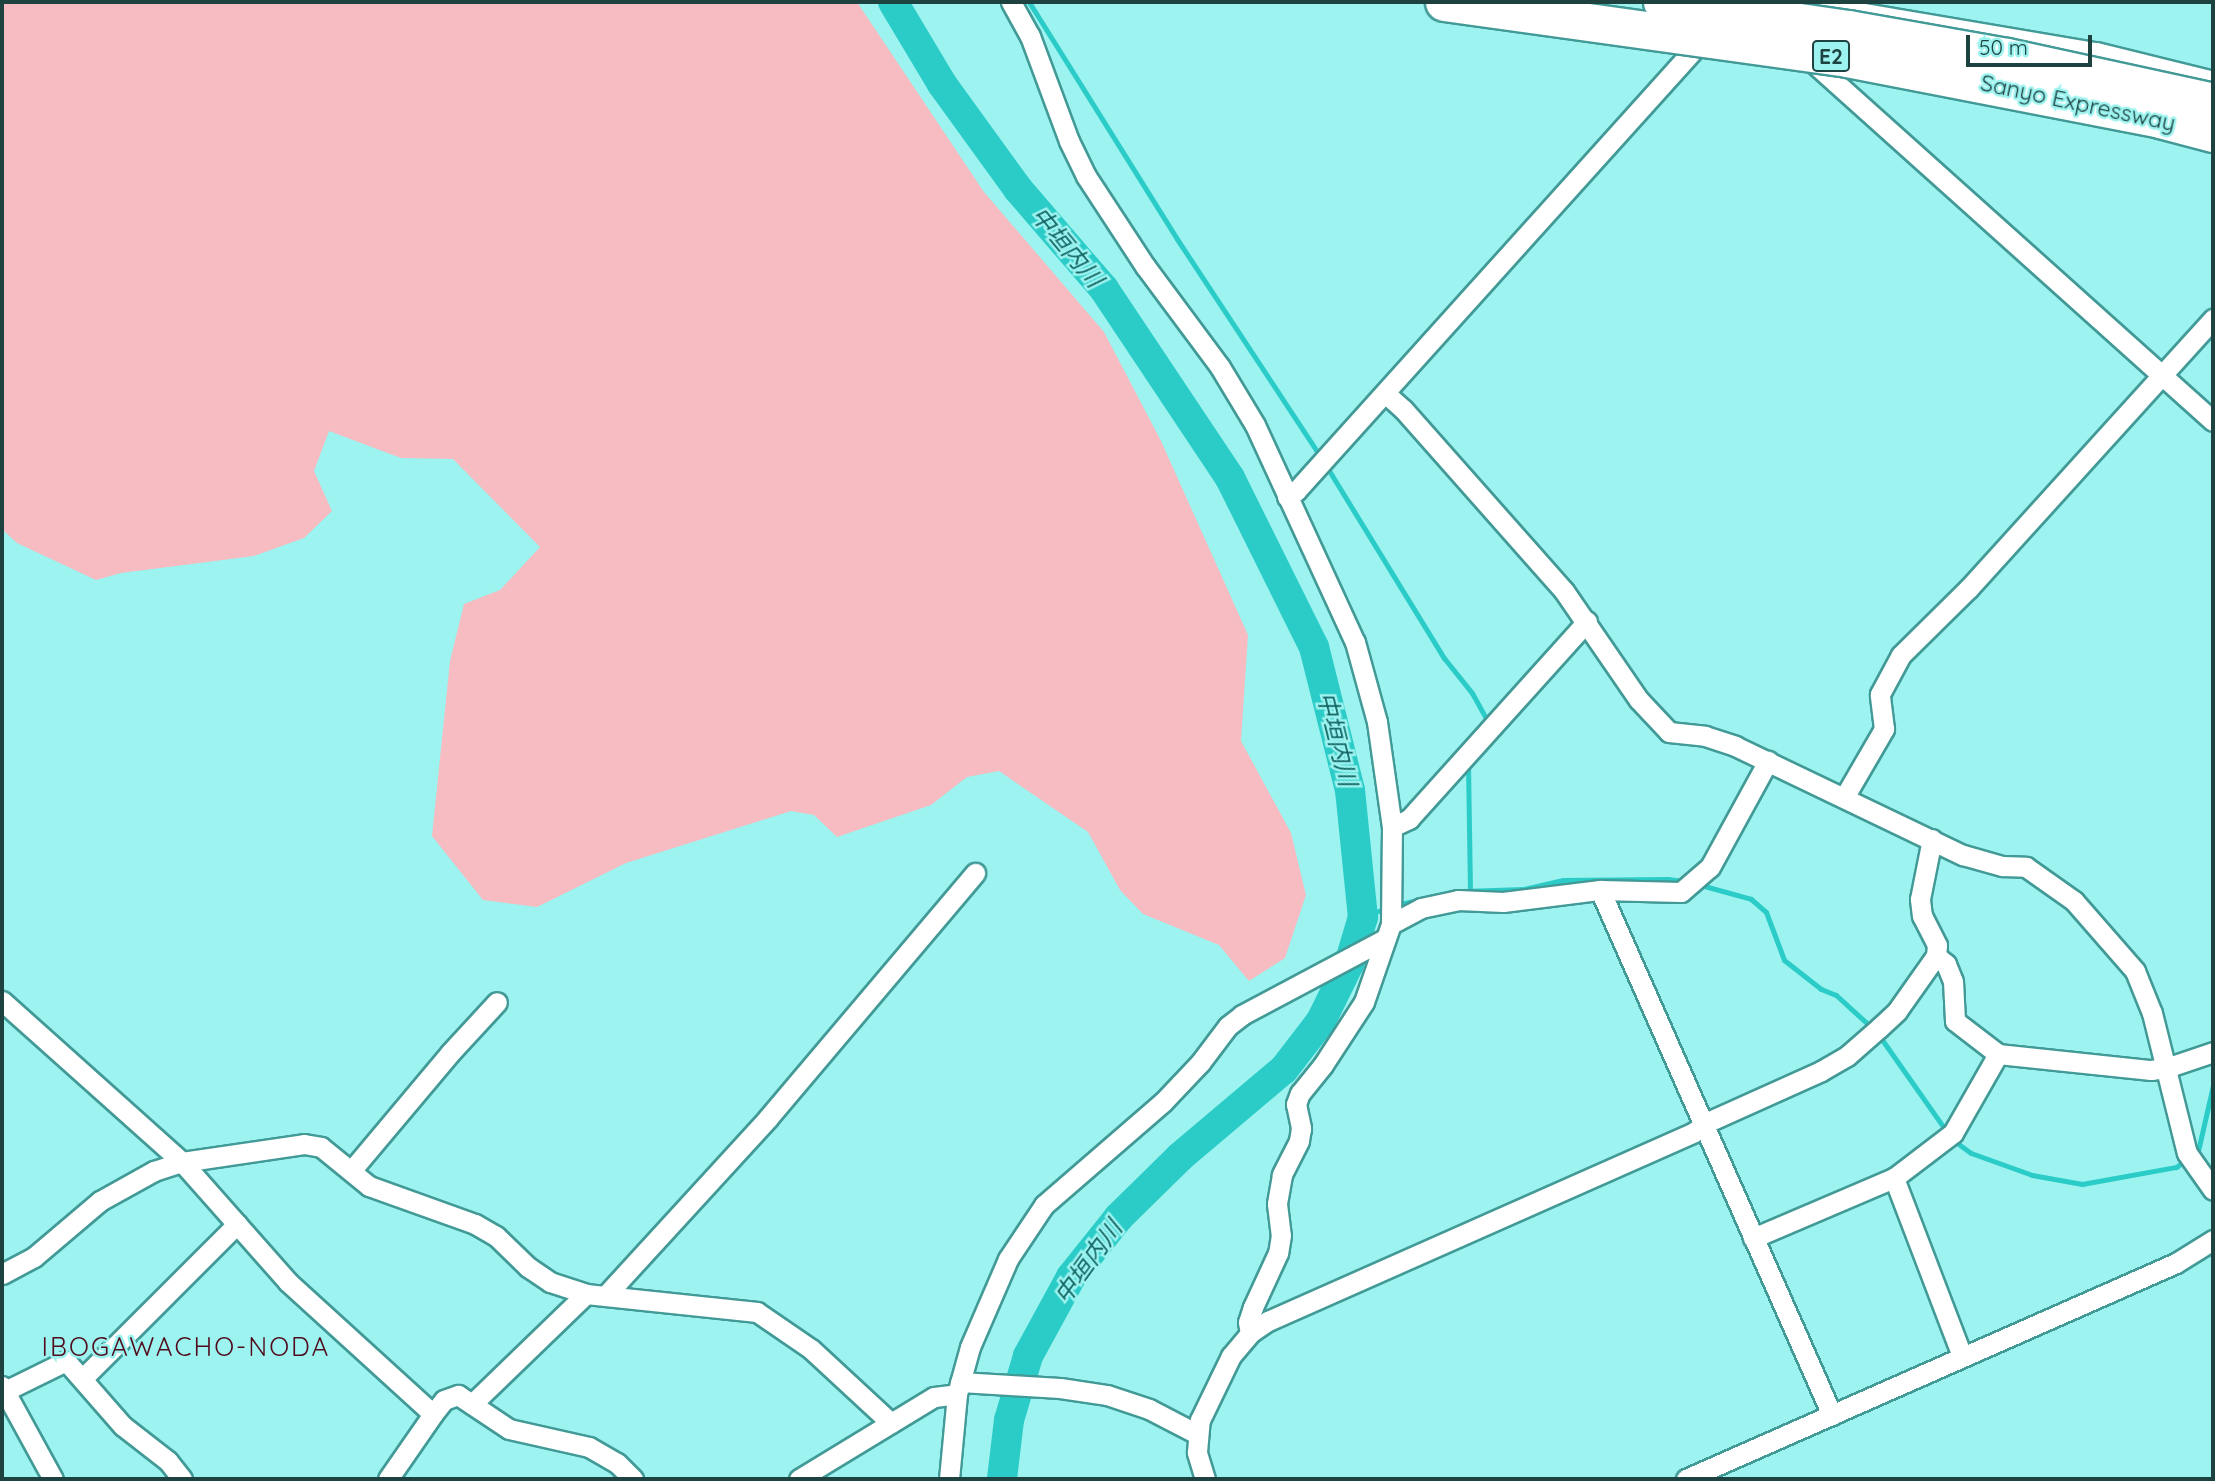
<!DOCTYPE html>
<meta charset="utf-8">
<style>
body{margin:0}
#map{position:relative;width:2215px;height:1481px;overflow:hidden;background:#9cf3ef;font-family:Quicksand,"Noto Sans JP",sans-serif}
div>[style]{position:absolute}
.green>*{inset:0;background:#f6bcc2}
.stream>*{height:5px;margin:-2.5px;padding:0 2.5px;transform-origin:2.5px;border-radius:2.5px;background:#2bccc8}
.river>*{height:30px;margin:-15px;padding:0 15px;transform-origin:15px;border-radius:15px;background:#2bccc8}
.roads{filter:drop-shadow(2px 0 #429a97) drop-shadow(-2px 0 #429a97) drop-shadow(0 2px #429a97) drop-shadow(0 -2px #429a97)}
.minor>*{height:19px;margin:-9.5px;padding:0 9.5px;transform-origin:9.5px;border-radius:9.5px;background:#fff}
.bridges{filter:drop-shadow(2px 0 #429a97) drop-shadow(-2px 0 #429a97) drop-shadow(0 2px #429a97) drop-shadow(0 -2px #429a97)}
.motorway-bridge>*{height:37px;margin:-18.5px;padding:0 18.5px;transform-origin:18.5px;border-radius:18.5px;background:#fff}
span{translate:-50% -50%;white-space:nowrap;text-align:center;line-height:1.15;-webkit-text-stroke:5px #9cf3ef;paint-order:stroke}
.shield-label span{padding:2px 5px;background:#9cf3ef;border:2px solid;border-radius:5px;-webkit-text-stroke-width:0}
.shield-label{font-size:21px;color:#1d4240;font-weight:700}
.street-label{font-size:23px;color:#1d4240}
.water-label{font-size:24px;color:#0f6462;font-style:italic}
.quarter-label{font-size:26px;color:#500a1c;letter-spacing:2px}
.frame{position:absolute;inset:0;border:4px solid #1d4240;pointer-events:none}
.scale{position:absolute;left:1966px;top:35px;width:126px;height:32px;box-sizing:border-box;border:4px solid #1d4240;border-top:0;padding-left:9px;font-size:21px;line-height:24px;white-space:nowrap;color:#1d4240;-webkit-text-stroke:5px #9cf3ef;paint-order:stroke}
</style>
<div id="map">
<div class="green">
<div style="clip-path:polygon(2px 2px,857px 2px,984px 192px,1104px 332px,1161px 441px,1248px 635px,1241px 741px,1291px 833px,1306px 895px,1285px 958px,1249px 981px,1219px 945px,1143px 914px,1120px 890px,1088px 832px,999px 771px,967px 777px,931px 805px,837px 837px,814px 815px,791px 811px,626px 863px,537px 907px,483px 900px,432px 836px,450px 661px,464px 604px,500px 590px,540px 547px,453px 459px,401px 458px,329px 431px,314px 471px,332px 511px,304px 538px,254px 556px,121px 573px,96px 580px,17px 543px,2px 529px)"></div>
</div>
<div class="stream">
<div style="left:1029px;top:2px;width:279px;rotate:58deg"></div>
<div style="left:1177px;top:239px;width:260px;rotate:56.6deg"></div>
<div style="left:1325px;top:464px;width:228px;rotate:58.5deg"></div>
<div style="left:1444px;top:658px;width:45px;rotate:51.3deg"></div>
<div style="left:1472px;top:693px;width:37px;rotate:61deg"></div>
<div style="left:1468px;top:764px;width:127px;rotate:89.1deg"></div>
<div style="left:1697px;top:884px;width:56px;rotate:15.5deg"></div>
<div style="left:1751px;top:899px;width:20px;rotate:41deg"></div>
<div style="left:1766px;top:912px;width:51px;rotate:69.4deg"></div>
<div style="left:1784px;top:960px;width:47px;rotate:38.1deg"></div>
<div style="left:1821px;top:989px;width:16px;rotate:22deg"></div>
<div style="left:1836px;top:995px;width:47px;rotate:42.4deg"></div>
<div style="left:1464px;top:891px;width:60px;rotate:-1.9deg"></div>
<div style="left:1524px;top:889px;width:40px;rotate:-13deg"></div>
<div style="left:1563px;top:880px;width:105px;rotate:-0.5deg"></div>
<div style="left:1668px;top:879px;width:15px;rotate:8deg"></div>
<div style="left:1395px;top:905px;width:56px;rotate:-12.3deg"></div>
<div style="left:1363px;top:917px;width:25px;rotate:-21deg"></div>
<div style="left:1878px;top:1034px;width:120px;rotate:54.9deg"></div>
<div style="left:1953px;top:1140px;width:22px;rotate:36deg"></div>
<div style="left:1971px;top:1153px;width:65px;rotate:19.8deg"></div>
<div style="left:2032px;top:1175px;width:51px;rotate:10.2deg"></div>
<div style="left:2082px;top:1184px;width:96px;rotate:-10.3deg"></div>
<div style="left:2176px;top:1167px;width:12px;rotate:-35deg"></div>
<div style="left:2194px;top:1154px;width:5px;rotate:-37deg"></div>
<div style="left:2198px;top:1151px;width:68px;rotate:-77.2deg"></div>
</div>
<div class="river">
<div style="left:893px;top:2px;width:96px;rotate:59.1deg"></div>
<div style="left:942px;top:84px;width:130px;rotate:54.1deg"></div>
<div style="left:1018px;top:189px;width:132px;rotate:49.3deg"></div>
<div style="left:1104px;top:289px;width:227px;rotate:56.3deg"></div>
<div style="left:1230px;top:478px;width:189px;rotate:63.6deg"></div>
<div style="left:1314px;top:647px;width:147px;rotate:75.9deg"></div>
<div style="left:1350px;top:790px;width:128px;rotate:84.2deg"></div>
<div style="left:1363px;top:917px;width:49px;rotate:106.6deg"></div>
<div style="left:1349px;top:964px;width:64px;rotate:116.2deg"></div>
<div style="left:1321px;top:1021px;width:61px;rotate:127.6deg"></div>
<div style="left:1284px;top:1069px;width:136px;rotate:139.8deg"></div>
<div style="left:1180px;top:1157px;width:86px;rotate:135.5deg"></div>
<div style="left:1119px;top:1217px;width:77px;rotate:128.7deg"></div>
<div style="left:1071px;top:1277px;width:90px;rotate:118.6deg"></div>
<div style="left:1028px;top:1356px;width:67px;rotate:106.5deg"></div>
<div style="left:1009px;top:1420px;width:59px;rotate:96.8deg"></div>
</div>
<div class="roads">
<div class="minor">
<div style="left:1011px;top:2px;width:39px;rotate:61deg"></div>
<div style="left:1030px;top:36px;width:112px;rotate:69.6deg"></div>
<div style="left:1069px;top:141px;width:39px;rotate:64deg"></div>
<div style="left:1086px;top:176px;width:108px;rotate:56.8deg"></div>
<div style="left:1145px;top:266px;width:126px;rotate:53.4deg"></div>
<div style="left:1220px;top:367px;width:68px;rotate:58.9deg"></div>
<div style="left:1255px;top:425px;width:239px;rotate:65.3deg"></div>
<div style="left:1355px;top:642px;width:83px;rotate:74.6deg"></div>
<div style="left:1377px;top:722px;width:106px;rotate:81.9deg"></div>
<div style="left:1392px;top:827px;width:97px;rotate:90.6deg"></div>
<div style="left:1391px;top:924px;width:83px;rotate:109.1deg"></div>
<div style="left:1364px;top:1002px;width:75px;rotate:123.1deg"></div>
<div style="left:1323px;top:1065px;width:36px;rotate:129deg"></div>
<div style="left:1300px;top:1093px;width:12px;rotate:110deg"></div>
<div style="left:1296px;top:1104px;width:25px;rotate:78deg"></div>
<div style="left:1301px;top:1128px;width:13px;rotate:99deg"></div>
<div style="left:1299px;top:1141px;width:38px;rotate:117deg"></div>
<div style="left:1282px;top:1175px;width:29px;rotate:100deg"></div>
<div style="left:1277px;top:1204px;width:31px;rotate:83deg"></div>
<div style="left:1281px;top:1235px;width:18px;rotate:99deg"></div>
<div style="left:1278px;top:1253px;width:60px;rotate:114.8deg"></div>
<div style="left:1253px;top:1307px;width:16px;rotate:108deg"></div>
<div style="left:1248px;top:1322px;width:11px;rotate:80deg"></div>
<div style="left:1799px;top:2px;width:301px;rotate:9.6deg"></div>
<div style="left:2096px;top:52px;width:121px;rotate:13.9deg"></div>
<div style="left:1807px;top:57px;width:545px;rotate:41.88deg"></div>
<div style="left:1385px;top:393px;width:24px;rotate:42deg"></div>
<div style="left:1403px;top:409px;width:243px;rotate:48.5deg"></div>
<div style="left:1564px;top:591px;width:132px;rotate:55.5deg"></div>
<div style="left:1639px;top:700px;width:44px;rotate:46.8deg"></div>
<div style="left:1669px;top:732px;width:36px;rotate:6deg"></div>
<div style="left:1705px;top:736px;width:32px;rotate:18deg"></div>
<div style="left:1735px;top:746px;width:253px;rotate:25.6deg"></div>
<div style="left:1963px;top:855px;width:41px;rotate:15.8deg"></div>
<div style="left:2002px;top:866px;width:24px;rotate:2deg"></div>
<div style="left:2026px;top:867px;width:59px;rotate:35.3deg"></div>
<div style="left:2074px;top:901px;width:93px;rotate:48.9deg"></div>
<div style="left:2135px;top:971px;width:45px;rotate:68deg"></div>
<div style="left:2152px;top:1013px;width:144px;rotate:76deg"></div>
<div style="left:2187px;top:1153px;width:45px;rotate:54.9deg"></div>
<div style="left:1287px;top:497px;width:11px;rotate:-34deg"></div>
<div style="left:1296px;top:491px;width:611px;rotate:-47.98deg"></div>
<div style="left:1845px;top:796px;width:78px;rotate:-59.8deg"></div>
<div style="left:1884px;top:729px;width:35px;rotate:-97deg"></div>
<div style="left:1880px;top:694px;width:44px;rotate:-61.7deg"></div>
<div style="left:1901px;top:655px;width:94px;rotate:-44.6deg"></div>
<div style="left:1968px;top:589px;width:365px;rotate:-47.8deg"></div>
<div style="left:1392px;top:827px;width:19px;rotate:-25deg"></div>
<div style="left:1409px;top:819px;width:266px;rotate:-48deg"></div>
<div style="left:1600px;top:890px;width:574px;rotate:66.16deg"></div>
<div style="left:1391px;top:924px;width:34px;rotate:-28deg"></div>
<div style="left:1421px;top:908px;width:38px;rotate:-12deg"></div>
<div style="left:1458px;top:900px;width:45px;rotate:2.5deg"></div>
<div style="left:1503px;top:902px;width:98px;rotate:-7.1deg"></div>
<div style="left:1600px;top:890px;width:81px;rotate:1.4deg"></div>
<div style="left:1681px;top:892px;width:38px;rotate:-41deg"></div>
<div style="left:1710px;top:867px;width:121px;rotate:-61.3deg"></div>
<div style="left:1936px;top:956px;width:13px;rotate:39deg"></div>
<div style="left:1946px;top:964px;width:18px;rotate:68deg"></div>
<div style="left:1953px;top:981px;width:40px;rotate:87.1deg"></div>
<div style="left:1955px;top:1021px;width:54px;rotate:37.5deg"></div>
<div style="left:2px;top:1001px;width:241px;rotate:41.8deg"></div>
<div style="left:182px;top:1162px;width:160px;rotate:48.5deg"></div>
<div style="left:288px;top:1282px;width:196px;rotate:42.3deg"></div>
<div style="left:433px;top:1414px;width:18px;rotate:-52deg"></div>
<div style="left:444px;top:1400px;width:15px;rotate:-20deg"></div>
<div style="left:458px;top:1395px;width:61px;rotate:33.7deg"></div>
<div style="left:509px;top:1429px;width:82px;rotate:12.7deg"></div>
<div style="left:589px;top:1447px;width:32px;rotate:30deg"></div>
<div style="left:617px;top:1463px;width:23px;rotate:45deg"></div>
<div style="left:351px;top:1171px;width:154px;rotate:-50deg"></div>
<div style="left:450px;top:1053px;width:69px;rotate:-47.3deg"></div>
<div style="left:1753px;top:1238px;width:153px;rotate:-23.1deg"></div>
<div style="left:2px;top:1274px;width:36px;rotate:-28deg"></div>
<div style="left:34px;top:1257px;width:87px;rotate:-40.3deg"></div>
<div style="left:100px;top:1201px;width:62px;rotate:-29.1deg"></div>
<div style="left:154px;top:1171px;width:29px;rotate:-18deg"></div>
<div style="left:182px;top:1162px;width:123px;rotate:-8.4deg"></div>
<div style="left:304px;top:1144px;width:17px;rotate:10deg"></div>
<div style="left:321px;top:1147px;width:62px;rotate:39.1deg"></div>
<div style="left:369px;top:1186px;width:113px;rotate:19.7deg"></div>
<div style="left:475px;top:1224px;width:24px;rotate:30deg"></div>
<div style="left:496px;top:1236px;width:45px;rotate:44.1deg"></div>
<div style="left:528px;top:1267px;width:27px;rotate:34deg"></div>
<div style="left:550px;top:1282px;width:38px;rotate:18deg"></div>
<div style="left:586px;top:1294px;width:172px;rotate:6deg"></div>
<div style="left:757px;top:1312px;width:65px;rotate:34.4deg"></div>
<div style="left:811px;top:1349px;width:109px;rotate:42.8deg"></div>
<div style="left:607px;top:1294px;width:239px;rotate:-47.5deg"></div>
<div style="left:768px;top:1118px;width:321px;rotate:-49.8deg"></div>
<div style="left:1962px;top:1356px;width:191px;rotate:-110.9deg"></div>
<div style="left:1894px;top:1178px;width:74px;rotate:-37.3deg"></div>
<div style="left:1953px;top:1133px;width:91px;rotate:-60.3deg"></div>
<div style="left:1998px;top:1054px;width:154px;rotate:6deg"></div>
<div style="left:2151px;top:1070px;width:15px;rotate:-8deg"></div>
<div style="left:2166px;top:1068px;width:50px;rotate:-18.8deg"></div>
<div style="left:83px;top:1378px;width:218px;rotate:-45deg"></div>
<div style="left:960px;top:1382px;width:100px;rotate:3.4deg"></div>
<div style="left:1060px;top:1388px;width:48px;rotate:8.5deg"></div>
<div style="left:1107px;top:1395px;width:44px;rotate:18.4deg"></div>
<div style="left:1149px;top:1409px;width:54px;rotate:27.5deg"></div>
<div style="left:2px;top:1386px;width:106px;rotate:61.3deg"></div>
<div style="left:5px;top:1391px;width:68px;rotate:-26.2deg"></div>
<div style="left:66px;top:1361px;width:86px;rotate:48.8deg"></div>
<div style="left:123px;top:1426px;width:57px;rotate:37.9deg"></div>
<div style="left:168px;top:1461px;width:23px;rotate:52deg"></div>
<div style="left:472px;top:1404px;width:158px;rotate:-44deg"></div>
<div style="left:388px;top:1479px;width:79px;rotate:-55.3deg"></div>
<div style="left:799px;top:1479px;width:158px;rotate:-31.3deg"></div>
<div style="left:934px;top:1397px;width:23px;rotate:-7deg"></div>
<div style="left:949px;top:1479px;width:85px;rotate:-84.6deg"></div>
<div style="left:957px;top:1394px;width:49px;rotate:-74.5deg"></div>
<div style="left:970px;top:1347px;width:96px;rotate:-66.6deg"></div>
<div style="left:1008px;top:1259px;width:65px;rotate:-56.3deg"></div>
<div style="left:1044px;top:1205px;width:157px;rotate:-40.9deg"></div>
<div style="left:1163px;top:1102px;width:54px;rotate:-46.5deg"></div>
<div style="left:1200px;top:1063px;width:46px;rotate:-52.9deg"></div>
<div style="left:1228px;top:1026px;width:18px;rotate:-38deg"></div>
<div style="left:1242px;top:1015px;width:162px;rotate:-28deg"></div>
<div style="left:1205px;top:1479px;width:28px;rotate:-107deg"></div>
<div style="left:1197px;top:1452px;width:32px;rotate:-85deg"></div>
<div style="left:1200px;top:1420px;width:71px;rotate:-64.2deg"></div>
<div style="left:1231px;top:1356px;width:30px;rotate:-50deg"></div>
<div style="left:1250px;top:1333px;width:22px;rotate:-34deg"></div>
<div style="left:1268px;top:1321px;width:466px;rotate:-23.9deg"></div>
<div style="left:1694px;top:1132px;width:19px;rotate:-35deg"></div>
<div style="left:1710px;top:1121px;width:122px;rotate:-24.2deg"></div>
<div style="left:1821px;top:1071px;width:30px;rotate:-30deg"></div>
<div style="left:1847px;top:1056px;width:43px;rotate:-41.2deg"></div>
<div style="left:1879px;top:1028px;width:25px;rotate:-43deg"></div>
<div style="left:1897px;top:1011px;width:67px;rotate:-54.7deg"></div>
<div style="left:1936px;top:956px;width:11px;rotate:-85deg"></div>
<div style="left:1937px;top:945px;width:33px;rotate:-117deg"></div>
<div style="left:1922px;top:916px;width:17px;rotate:-97deg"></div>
<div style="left:1920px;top:899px;width:61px;rotate:-78.7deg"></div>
<div style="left:1686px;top:1479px;width:535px;rotate:-23.79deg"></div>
<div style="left:2176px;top:1263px;width:44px;rotate:-31.9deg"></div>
</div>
</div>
<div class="bridges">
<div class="motorway-bridge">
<div style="left:1444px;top:2px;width:407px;rotate:7.9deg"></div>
<div style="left:1847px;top:58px;width:319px;rotate:11deg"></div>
<div style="left:2160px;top:119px;width:55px;rotate:14.8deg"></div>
<div style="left:1662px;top:2px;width:188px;rotate:8.3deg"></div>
<div style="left:1848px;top:29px;width:161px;rotate:10deg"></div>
<div style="left:2007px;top:57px;width:211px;rotate:12.3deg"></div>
</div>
</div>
<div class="shield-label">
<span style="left:1831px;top:56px">E2</span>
</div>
<div class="street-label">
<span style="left:2078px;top:103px;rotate:12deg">Sanyo Expressway</span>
</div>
<div class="water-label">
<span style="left:1067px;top:247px;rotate:50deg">中垣内川</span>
<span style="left:1337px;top:739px;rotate:76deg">中垣内川</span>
<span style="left:1088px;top:1262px;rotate:-54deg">中垣内川</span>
</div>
<div class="quarter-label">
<span style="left:186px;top:1347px">IBOGAWACHO-NODA</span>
</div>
<div class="frame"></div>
<div class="scale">50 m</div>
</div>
